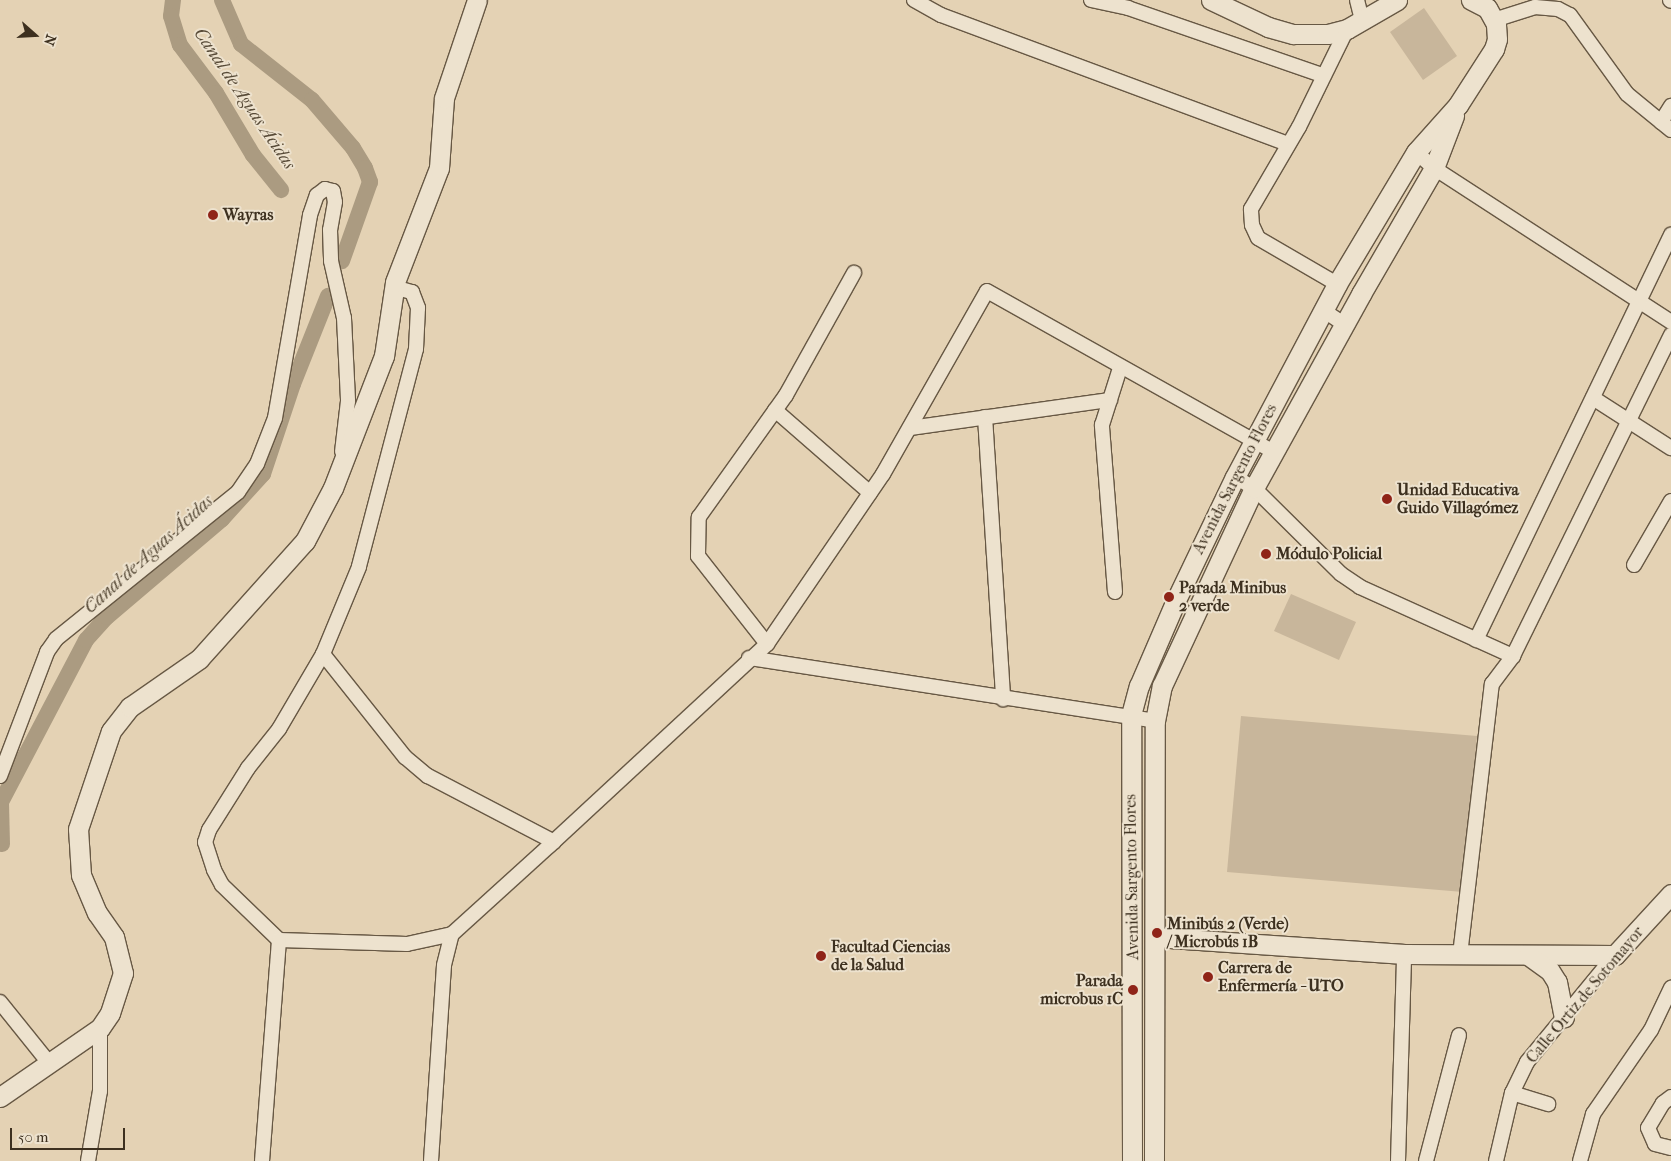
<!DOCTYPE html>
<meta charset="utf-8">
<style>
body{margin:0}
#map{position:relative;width:1671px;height:1161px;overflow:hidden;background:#e4d2b4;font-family:"IM FELL French Canon",serif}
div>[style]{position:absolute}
.green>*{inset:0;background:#c8b69b}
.canal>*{height:16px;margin:-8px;padding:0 8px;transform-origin:8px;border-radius:8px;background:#ab9b81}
.roads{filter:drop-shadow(1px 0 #675844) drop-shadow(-1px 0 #675844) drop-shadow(0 1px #675844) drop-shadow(0 -1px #675844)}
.street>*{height:14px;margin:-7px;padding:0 7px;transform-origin:7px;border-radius:7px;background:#ede2ce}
.secondary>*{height:19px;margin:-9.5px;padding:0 9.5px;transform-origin:9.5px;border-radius:9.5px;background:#ede2ce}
.dots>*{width:14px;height:14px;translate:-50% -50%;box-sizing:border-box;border:2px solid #ede2ce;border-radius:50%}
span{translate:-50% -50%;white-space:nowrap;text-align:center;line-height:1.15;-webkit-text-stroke:4px #ede2ce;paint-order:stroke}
.poi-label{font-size:16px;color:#3d301f;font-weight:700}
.left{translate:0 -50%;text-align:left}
.right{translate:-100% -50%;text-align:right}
.street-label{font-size:16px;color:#3d301f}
.water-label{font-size:18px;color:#584b38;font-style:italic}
.north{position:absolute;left:10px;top:10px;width:50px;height:50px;-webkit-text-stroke:4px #ede2ce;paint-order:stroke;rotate:109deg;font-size:14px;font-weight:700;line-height:20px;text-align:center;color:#3d301f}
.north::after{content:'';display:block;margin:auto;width:18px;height:22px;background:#3d301f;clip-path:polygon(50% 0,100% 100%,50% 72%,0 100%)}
.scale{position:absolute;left:10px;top:1128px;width:115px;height:22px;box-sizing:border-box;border:2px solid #3d301f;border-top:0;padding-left:6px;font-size:15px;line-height:18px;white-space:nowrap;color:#3d301f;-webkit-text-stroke:4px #ede2ce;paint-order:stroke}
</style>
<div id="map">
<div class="green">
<div style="clip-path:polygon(1424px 8px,1457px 56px,1423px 80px,1390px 32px)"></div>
<div style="clip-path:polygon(1291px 594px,1356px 622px,1339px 660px,1274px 631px)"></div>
<div style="clip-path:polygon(1241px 716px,1477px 736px,1463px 892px,1227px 872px)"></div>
</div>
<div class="canal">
<div style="left:173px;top:0;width:16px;rotate:97deg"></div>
<div style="left:171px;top:16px;width:30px;rotate:73deg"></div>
<div style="left:180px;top:45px;width:60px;rotate:53.1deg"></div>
<div style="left:216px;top:93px;width:72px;rotate:59.2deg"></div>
<div style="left:253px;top:155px;width:45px;rotate:51.3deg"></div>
<div style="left:222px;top:0;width:48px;rotate:66.6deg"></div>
<div style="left:241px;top:44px;width:90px;rotate:38.3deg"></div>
<div style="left:312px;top:100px;width:63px;rotate:49.5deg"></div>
<div style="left:353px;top:148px;width:23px;rotate:59deg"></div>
<div style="left:365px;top:168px;width:15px;rotate:70deg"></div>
<div style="left:370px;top:182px;width:84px;rotate:109.5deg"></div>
<div style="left:2px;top:844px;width:42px;rotate:-91.4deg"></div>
<div style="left:1px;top:802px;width:183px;rotate:-62.3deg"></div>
<div style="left:86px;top:640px;width:31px;rotate:-48deg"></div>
<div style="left:107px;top:617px;width:151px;rotate:-40.4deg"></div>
<div style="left:222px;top:519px;width:61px;rotate:-47.7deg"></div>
<div style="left:263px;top:474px;width:95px;rotate:-71.6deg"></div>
<div style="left:293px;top:384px;width:95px;rotate:-68.3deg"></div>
</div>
<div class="roads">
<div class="street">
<div style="left:914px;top:0;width:31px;rotate:29deg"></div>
<div style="left:941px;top:15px;width:369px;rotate:20.4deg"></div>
<div style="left:1091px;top:0;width:38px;rotate:12deg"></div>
<div style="left:1128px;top:8px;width:207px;rotate:19.1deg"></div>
<div style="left:1357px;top:0;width:21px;rotate:76deg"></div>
<div style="left:1670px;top:0;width:1px;rotate:45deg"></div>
<div style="left:1494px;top:20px;width:43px;rotate:-17.6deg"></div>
<div style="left:1535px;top:7px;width:23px;rotate:5deg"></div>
<div style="left:1558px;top:9px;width:13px;rotate:27deg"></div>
<div style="left:1570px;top:15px;width:97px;rotate:54.2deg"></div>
<div style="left:1627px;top:94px;width:57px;rotate:39.3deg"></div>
<div style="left:1661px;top:122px;width:19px;rotate:-58deg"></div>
<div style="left:1416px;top:152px;width:24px;rotate:42deg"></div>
<div style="left:1434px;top:168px;width:283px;rotate:33deg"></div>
<div style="left:1337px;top:284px;width:91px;rotate:-149.8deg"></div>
<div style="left:1258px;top:238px;width:14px;rotate:-115deg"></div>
<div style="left:1252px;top:225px;width:16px;rotate:-94deg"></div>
<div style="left:1251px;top:209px;width:95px;rotate:-59.7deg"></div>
<div style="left:1299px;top:127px;width:109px;rotate:-63.9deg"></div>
<div style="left:394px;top:287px;width:19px;rotate:16deg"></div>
<div style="left:412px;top:292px;width:17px;rotate:69deg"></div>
<div style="left:418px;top:308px;width:41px;rotate:92.8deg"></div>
<div style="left:416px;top:349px;width:225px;rotate:104.7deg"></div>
<div style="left:359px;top:567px;width:94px;rotate:112.5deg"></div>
<div style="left:323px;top:654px;width:87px;rotate:120.4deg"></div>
<div style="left:279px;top:729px;width:50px;rotate:128.5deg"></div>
<div style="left:248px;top:768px;width:73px;rotate:122.2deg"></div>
<div style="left:209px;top:830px;width:13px;rotate:108deg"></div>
<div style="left:205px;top:842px;width:29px;rotate:72deg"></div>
<div style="left:214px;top:870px;width:17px;rotate:62deg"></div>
<div style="left:222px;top:885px;width:79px;rotate:44deg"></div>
<div style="left:279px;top:940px;width:128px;rotate:1.8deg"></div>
<div style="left:407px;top:944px;width:46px;rotate:-12.5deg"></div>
<div style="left:452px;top:934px;width:132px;rotate:-42.2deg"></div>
<div style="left:550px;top:845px;width:296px;rotate:-42.8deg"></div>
<div style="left:767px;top:644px;width:206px;rotate:-55.7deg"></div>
<div style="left:883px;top:474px;width:210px;rotate:-60.4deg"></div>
<div style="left:987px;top:291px;width:329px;rotate:29.3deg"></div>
<div style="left:1323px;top:310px;width:25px;rotate:34deg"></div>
<div style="left:1593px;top:398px;width:93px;rotate:32.7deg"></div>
<div style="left:775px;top:410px;width:126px;rotate:41.1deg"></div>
<div style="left:985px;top:417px;width:283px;rotate:86.3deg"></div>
<div style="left:910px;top:428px;width:202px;rotate:-8deg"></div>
<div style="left:1235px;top:477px;width:22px;rotate:30deg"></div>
<div style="left:1254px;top:488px;width:122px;rotate:44.7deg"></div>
<div style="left:1341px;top:574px;width:23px;rotate:34deg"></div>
<div style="left:1360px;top:587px;width:168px;rotate:24.3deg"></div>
<div style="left:1634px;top:565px;width:74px;rotate:-60deg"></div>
<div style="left:1115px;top:592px;width:168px;rotate:-94.5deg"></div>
<div style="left:1102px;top:425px;width:60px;rotate:-72.5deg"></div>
<div style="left:1476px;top:640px;width:450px;rotate:-64.3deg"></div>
<div style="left:767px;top:644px;width:112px;rotate:-128.1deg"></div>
<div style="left:698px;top:556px;width:39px;rotate:-89deg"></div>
<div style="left:699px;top:517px;width:150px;rotate:-54.5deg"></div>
<div style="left:786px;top:395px;width:140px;rotate:-60.9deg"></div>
<div style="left:323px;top:654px;width:132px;rotate:51.5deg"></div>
<div style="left:405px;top:757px;width:30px;rotate:40deg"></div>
<div style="left:428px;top:776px;width:142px;rotate:27.6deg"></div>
<div style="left:749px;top:658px;width:411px;rotate:8.8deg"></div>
<div style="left:0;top:776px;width:133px;rotate:-69.2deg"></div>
<div style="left:47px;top:652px;width:16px;rotate:-55deg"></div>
<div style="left:56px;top:639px;width:234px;rotate:-38.9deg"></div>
<div style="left:238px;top:492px;width:34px;rotate:-56deg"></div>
<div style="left:257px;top:464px;width:49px;rotate:-68.6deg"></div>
<div style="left:275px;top:418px;width:206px;rotate:-80.2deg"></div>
<div style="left:310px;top:215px;width:21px;rotate:-71deg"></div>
<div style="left:317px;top:195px;width:10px;rotate:-37deg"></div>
<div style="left:325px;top:189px;width:8px;rotate:14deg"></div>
<div style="left:333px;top:191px;width:11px;rotate:80deg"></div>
<div style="left:335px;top:202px;width:28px;rotate:100deg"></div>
<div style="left:330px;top:230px;width:31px;rotate:88deg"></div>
<div style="left:331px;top:261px;width:58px;rotate:77.2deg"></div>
<div style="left:344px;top:318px;width:83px;rotate:87.2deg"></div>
<div style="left:348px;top:401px;width:51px;rotate:96.7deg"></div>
<div style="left:1460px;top:955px;width:273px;rotate:-83.3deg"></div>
<div style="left:1492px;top:684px;width:35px;rotate:-53deg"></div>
<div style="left:1513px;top:656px;width:358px;rotate:-63.8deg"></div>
<div style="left:0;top:1002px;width:78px;rotate:51.2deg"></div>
<div style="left:1512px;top:1093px;width:38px;rotate:17deg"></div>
<div style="left:1671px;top:1097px;width:10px;rotate:143deg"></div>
<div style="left:1663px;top:1103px;width:29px;rotate:121deg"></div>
<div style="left:1648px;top:1128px;width:17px;rotate:66deg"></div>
<div style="left:1655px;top:1144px;width:16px;rotate:14deg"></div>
<div style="left:88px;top:1161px;width:71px;rotate:-80.3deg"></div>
<div style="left:100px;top:1091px;width:63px;rotate:-90deg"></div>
<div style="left:262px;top:1161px;width:222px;rotate:-85.6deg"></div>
<div style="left:431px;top:1161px;width:196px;rotate:-86.2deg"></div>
<div style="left:444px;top:965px;width:32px;rotate:-76deg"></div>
<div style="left:1398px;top:1161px;width:207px;rotate:-88.3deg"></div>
<div style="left:1426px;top:1161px;width:130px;rotate:-75.3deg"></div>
<div style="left:1496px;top:1161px;width:70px;rotate:-76.8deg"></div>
<div style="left:1512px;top:1093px;width:34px;rotate:-64deg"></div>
<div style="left:1527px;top:1062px;width:139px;rotate:-50.6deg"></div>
<div style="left:1580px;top:1161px;width:49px;rotate:-74.5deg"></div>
<div style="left:1593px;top:1114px;width:102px;rotate:-55.4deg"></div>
<div style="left:1651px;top:1030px;width:47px;rotate:-64.5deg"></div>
</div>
<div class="secondary">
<div style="left:1211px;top:0;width:63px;rotate:25.3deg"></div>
<div style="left:1268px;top:27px;width:26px;rotate:16deg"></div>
<div style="left:1293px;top:34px;width:35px"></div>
<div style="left:1328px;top:34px;width:20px;rotate:-15deg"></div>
<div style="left:1347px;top:29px;width:58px;rotate:-30.1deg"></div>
<div style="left:1155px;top:937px;width:250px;rotate:3.9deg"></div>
<div style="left:1404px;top:954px;width:211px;rotate:0.3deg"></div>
<div style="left:1615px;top:955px;width:83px;rotate:-47.4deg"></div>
<div style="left:1528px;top:955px;width:27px;rotate:36deg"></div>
<div style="left:1550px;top:971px;width:13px;rotate:58deg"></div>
<div style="left:1557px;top:982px;width:36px;rotate:79deg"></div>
<div style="left:0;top:1097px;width:121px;rotate:-34.6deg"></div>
<div style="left:100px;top:1028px;width:18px;rotate:-56deg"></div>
<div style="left:110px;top:1013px;width:42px;rotate:-72deg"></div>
<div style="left:123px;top:973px;width:37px;rotate:-104deg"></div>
<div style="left:114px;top:937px;width:29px;rotate:-125deg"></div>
<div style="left:97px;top:913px;width:41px;rotate:-112.8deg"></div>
<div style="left:81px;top:875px;width:46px;rotate:-93.7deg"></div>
<div style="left:78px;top:829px;width:103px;rotate:-71.4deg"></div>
<div style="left:111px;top:731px;width:31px;rotate:-52deg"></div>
<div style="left:130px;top:707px;width:84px;rotate:-34.8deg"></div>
<div style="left:199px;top:659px;width:159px;rotate:-48.1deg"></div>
<div style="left:305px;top:541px;width:60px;rotate:-62.2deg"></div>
<div style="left:333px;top:488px;width:142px;rotate:-68.9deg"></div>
<div style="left:384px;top:356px;width:75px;rotate:-81.5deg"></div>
<div style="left:395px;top:282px;width:122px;rotate:-68.9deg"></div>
<div style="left:439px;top:168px;width:70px;rotate:-85.9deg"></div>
<div style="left:444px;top:98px;width:103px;rotate:-71.4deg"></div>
<div style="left:1132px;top:1161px;width:446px;rotate:-90.1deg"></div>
<div style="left:1131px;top:715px;width:30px;rotate:-75deg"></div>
<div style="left:1139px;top:686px;width:94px;rotate:-66.7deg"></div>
<div style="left:1176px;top:600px;width:136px;rotate:-64.4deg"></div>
<div style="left:1235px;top:477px;width:218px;rotate:-62.1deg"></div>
<div style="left:1337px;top:284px;width:154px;rotate:-59.1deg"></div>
<div style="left:1416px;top:152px;width:63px;rotate:-48.2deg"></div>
<div style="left:1458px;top:105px;width:67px;rotate:-57.3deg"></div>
<div style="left:1494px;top:49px;width:10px;rotate:-73deg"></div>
<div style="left:1497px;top:39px;width:15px;rotate:-94deg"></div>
<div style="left:1496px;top:24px;width:18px;rotate:-119deg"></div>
<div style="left:1487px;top:8px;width:18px;rotate:-153deg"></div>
<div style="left:1154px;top:1161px;width:440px;rotate:-89.9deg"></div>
<div style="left:1155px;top:721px;width:36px;rotate:-79deg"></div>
<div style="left:1162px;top:686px;width:218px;rotate:-65.1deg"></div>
<div style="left:1254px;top:488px;width:222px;rotate:-61.1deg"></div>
<div style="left:1361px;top:294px;width:146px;rotate:-59.9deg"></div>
<div style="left:1434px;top:168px;width:56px;rotate:-69deg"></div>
</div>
</div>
<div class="dots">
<div style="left:213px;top:215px;background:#8f2418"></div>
<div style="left:1387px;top:499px;background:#8f2418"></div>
<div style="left:1266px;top:554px;background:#8f2418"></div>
<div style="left:1169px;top:597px;background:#8f2418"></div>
<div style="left:1157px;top:933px;background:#8f2418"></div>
<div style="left:821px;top:956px;background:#8f2418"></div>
<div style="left:1208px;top:977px;background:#8f2418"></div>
<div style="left:1133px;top:990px;background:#8f2418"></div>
</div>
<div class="poi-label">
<span class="left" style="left:223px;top:215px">Wayras</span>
<span class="left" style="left:1397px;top:499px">Unidad Educativa<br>Guido Villagómez</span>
<span class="left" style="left:1276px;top:554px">Módulo Policial</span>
<span class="left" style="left:1179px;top:597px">Parada Minibus<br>2 verde</span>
<span class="left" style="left:1167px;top:933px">Minibús 2 (Verde)<br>/ Microbús 1B</span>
<span class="left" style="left:831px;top:956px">Facultad Ciencias<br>de la Salud</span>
<span class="left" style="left:1218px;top:977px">Carrera de<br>Enfermería - UTO</span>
<span class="right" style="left:1123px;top:990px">Parada<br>microbus 1C</span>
</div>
<div class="street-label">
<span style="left:1235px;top:479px;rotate:-63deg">Avenida Sargento Flores</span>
<span style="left:1132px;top:877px;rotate:-91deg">Avenida Sargento Flores</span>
<span style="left:1585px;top:995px;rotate:-50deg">Calle Ortiz de Sotomayor</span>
</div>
<div class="water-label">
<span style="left:244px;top:99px;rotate:56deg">Canal de Aguas Ácidas</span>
<span style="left:149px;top:555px;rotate:-42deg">Canal de Aguas Ácidas</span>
</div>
<div class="north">N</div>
<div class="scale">50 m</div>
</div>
